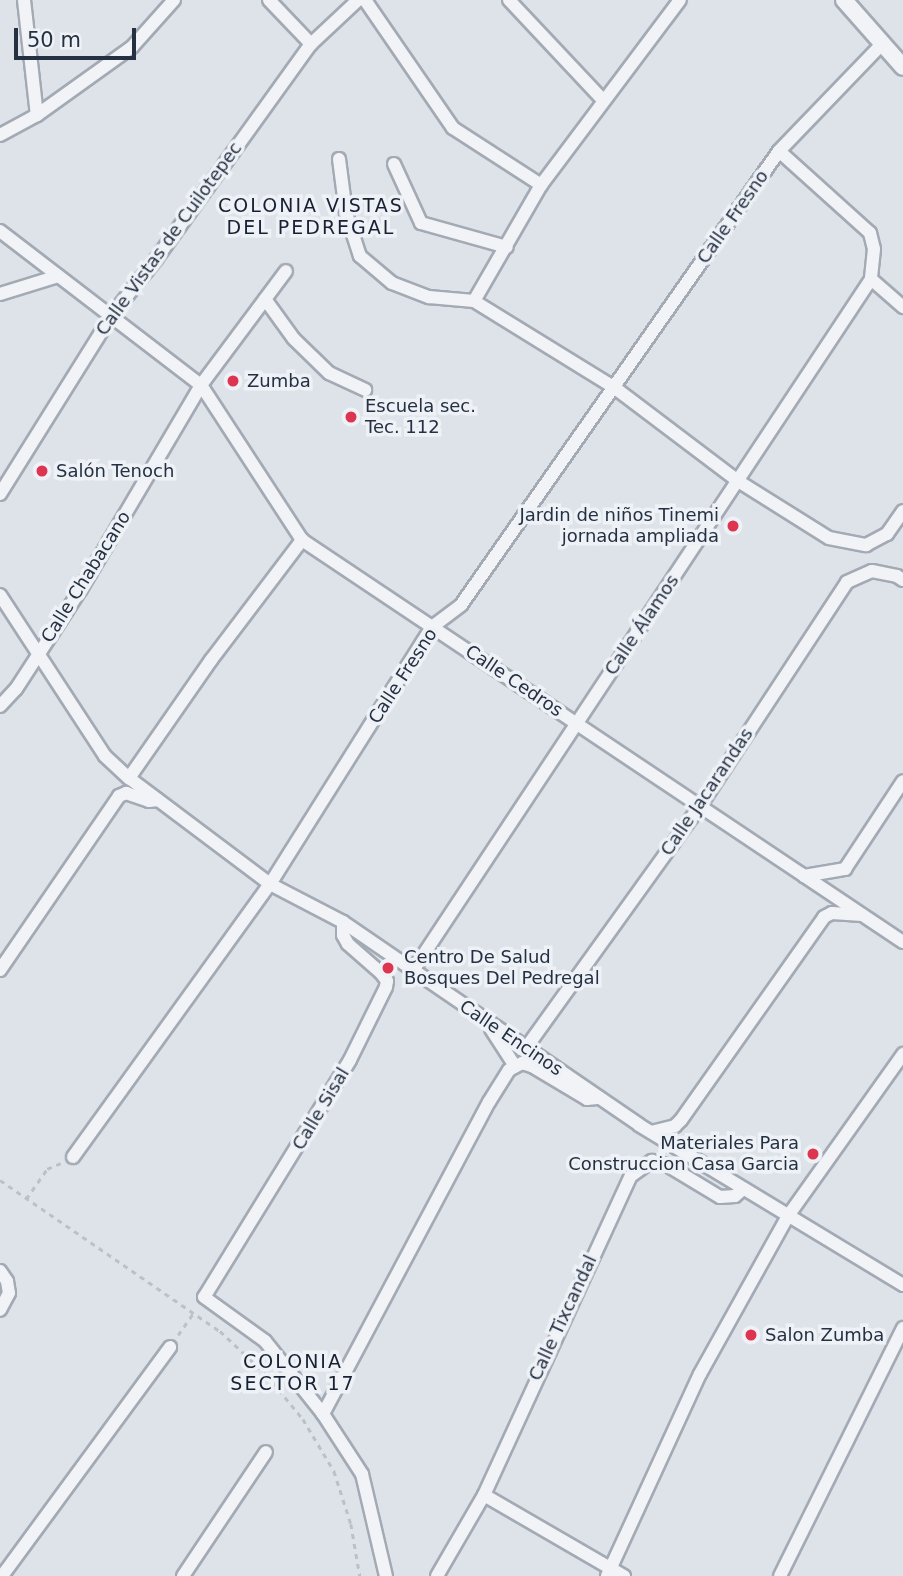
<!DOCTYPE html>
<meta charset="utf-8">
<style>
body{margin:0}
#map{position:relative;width:903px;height:1576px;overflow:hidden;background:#dee3e9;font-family:"DejaVu Sans",sans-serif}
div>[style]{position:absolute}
.path>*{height:2.5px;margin-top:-1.25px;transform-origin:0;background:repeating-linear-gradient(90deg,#bcc0c8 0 5px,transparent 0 10px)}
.roads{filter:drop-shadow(2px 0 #a3aab4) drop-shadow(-2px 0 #a3aab4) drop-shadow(0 2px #a3aab4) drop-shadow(0 -2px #a3aab4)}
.minor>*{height:12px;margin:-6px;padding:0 6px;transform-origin:6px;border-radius:6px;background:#f1f3f7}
.tertiary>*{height:16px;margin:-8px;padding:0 8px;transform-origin:8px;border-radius:8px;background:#f1f3f7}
.dots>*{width:19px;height:19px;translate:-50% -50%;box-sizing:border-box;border:4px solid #eef2f7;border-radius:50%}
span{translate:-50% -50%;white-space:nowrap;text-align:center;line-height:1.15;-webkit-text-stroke:7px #eef2f7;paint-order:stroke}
.street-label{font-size:18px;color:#253042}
.poi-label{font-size:18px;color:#253042}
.left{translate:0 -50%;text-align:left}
.right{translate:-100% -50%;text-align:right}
.neighbourhood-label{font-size:19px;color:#182133;letter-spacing:2px}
.scale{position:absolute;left:14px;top:28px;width:122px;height:32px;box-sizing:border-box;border:4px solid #253042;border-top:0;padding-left:9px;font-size:21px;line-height:24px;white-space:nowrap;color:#253042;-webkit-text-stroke:5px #eef2f7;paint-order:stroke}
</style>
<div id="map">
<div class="path">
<div style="left:0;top:1180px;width:267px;rotate:34.5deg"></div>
<div style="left:220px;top:1331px;width:63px;rotate:43.1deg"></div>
<div style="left:266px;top:1374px;width:58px;rotate:50.6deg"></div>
<div style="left:303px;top:1419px;width:61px;rotate:59.2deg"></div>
<div style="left:334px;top:1471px;width:56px;rotate:72.2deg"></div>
<div style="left:351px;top:1524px;width:53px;rotate:80.2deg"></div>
<div style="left:26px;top:1199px;width:37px;rotate:-55deg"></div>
<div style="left:47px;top:1169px;width:15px;rotate:-23deg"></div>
<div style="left:178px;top:1335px;width:28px;rotate:-55deg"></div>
</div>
<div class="roads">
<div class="minor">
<div style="left:24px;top:0;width:116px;rotate:83.6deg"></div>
<div style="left:269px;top:0;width:61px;rotate:46.3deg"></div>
<div style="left:365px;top:0;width:155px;rotate:55.5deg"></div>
<div style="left:453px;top:128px;width:105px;rotate:32.9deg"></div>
<div style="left:509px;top:0;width:136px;rotate:46.8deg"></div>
<div style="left:0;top:135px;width:42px;rotate:-28.4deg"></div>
<div style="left:37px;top:115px;width:117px;rotate:-35.6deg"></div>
<div style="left:132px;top:47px;width:63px;rotate:-48.2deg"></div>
<div style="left:779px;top:151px;width:122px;rotate:42deg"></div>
<div style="left:870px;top:233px;width:16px;rotate:76deg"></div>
<div style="left:874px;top:249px;width:30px;rotate:96deg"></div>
<div style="left:871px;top:279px;width:43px;rotate:41.2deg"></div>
<div style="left:339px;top:159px;width:54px;rotate:82.6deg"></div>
<div style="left:346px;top:213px;width:45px;rotate:72deg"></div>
<div style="left:360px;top:256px;width:42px;rotate:40.2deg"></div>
<div style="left:392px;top:283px;width:40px;rotate:21deg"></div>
<div style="left:429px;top:297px;width:45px;rotate:5.1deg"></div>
<div style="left:474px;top:301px;width:166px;rotate:31.7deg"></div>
<div style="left:615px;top:388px;width:154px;rotate:37.1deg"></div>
<div style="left:738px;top:481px;width:107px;rotate:32.1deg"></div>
<div style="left:829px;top:538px;width:38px;rotate:11deg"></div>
<div style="left:866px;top:545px;width:24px;rotate:-28deg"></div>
<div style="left:887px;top:534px;width:28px;rotate:-55deg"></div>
<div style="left:394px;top:164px;width:65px;rotate:65.4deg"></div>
<div style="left:421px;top:223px;width:89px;rotate:15.6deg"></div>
<div style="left:0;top:231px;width:253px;rotate:37.5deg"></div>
<div style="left:201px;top:385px;width:185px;rotate:56.9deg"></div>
<div style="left:302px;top:540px;width:723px;rotate:33.78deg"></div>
<div style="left:0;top:294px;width:61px;rotate:-17.2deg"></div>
<div style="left:265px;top:299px;width:49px;rotate:54.1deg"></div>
<div style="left:294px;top:339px;width:49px;rotate:44.2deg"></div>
<div style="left:329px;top:373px;width:40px;rotate:25deg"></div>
<div style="left:474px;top:301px;width:134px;rotate:-60deg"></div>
<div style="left:541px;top:185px;width:231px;rotate:-53.1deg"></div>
<div style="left:0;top:494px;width:211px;rotate:-58deg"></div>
<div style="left:112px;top:315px;width:73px;rotate:-51.7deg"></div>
<div style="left:157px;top:258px;width:264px;rotate:-54.3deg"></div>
<div style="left:311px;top:44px;width:64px;rotate:-43.1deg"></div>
<div style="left:0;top:595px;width:192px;rotate:56.9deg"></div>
<div style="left:105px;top:756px;width:33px;rotate:43deg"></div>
<div style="left:129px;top:778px;width:176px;rotate:36.9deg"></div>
<div style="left:270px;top:884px;width:82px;rotate:27.5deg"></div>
<div style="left:343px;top:922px;width:359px;rotate:34.4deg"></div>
<div style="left:639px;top:1125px;width:309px;rotate:31.2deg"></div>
<div style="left:0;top:706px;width:23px;rotate:-47deg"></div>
<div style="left:16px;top:689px;width:119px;rotate:-57deg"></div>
<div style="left:81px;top:589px;width:237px;rotate:-59.5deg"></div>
<div style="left:201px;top:385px;width:142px;rotate:-53.3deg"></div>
<div style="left:129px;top:778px;width:144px;rotate:-55.2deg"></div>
<div style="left:211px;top:660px;width:151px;rotate:-52.8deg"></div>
<div style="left:804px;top:876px;width:42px;rotate:-9.7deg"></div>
<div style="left:845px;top:869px;width:105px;rotate:-56.6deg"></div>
<div style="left:343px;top:922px;width:13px;rotate:90deg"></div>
<div style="left:343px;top:935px;width:10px;rotate:61deg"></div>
<div style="left:348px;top:944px;width:44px;rotate:41.3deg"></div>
<div style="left:381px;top:973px;width:10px;rotate:53deg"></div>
<div style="left:387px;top:981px;width:6px;rotate:99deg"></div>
<div style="left:386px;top:987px;width:81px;rotate:116.3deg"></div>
<div style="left:350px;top:1060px;width:278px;rotate:121.6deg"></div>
<div style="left:204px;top:1297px;width:75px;rotate:35.8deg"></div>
<div style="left:265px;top:1341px;width:93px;rotate:51.5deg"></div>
<div style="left:323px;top:1414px;width:72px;rotate:57deg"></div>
<div style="left:362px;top:1474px;width:105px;rotate:76.8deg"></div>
<div style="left:0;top:970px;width:211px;rotate:-55.6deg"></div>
<div style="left:119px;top:796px;width:8px;rotate:-23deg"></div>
<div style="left:126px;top:793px;width:24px;rotate:19deg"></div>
<div style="left:149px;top:801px;width:9px;rotate:-6deg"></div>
<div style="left:412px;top:972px;width:831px;rotate:-56.48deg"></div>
<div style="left:491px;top:1029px;width:44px;rotate:57deg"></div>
<div style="left:526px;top:1048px;width:298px;rotate:-54.3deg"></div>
<div style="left:700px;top:806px;width:268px;rotate:-56.7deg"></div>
<div style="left:847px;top:582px;width:27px;rotate:-24deg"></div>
<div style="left:872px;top:571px;width:25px;rotate:11deg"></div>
<div style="left:897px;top:576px;width:7px;rotate:34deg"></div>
<div style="left:651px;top:1132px;width:25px;rotate:-14deg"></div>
<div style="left:675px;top:1126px;width:8px;rotate:-45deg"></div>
<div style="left:681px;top:1120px;width:248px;rotate:-54.8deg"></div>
<div style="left:824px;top:917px;width:9px;rotate:-27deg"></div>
<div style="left:832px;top:913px;width:30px;rotate:4deg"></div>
<div style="left:73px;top:1157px;width:337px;rotate:-54.2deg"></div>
<div style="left:270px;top:884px;width:304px;rotate:-57.8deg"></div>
<div style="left:432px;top:627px;width:36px;rotate:-37deg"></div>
<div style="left:461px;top:605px;width:554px;rotate:-54.99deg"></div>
<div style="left:779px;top:151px;width:147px;rotate:-46.1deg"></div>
<div style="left:0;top:1271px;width:12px;rotate:55deg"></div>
<div style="left:7px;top:1281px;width:12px;rotate:81deg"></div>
<div style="left:9px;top:1293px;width:19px;rotate:118deg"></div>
<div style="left:323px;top:1414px;width:353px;rotate:-62deg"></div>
<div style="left:489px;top:1102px;width:38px;rotate:-58deg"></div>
<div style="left:509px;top:1070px;width:15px;rotate:-28deg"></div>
<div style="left:522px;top:1063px;width:10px;rotate:17deg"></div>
<div style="left:532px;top:1066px;width:64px;rotate:31deg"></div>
<div style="left:587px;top:1099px;width:10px;rotate:-6deg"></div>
<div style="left:484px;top:1495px;width:162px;rotate:30.1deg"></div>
<div style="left:2px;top:1576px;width:284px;rotate:-53.7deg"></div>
<div style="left:183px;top:1576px;width:149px;rotate:-56.2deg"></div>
<div style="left:437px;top:1576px;width:94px;rotate:-59.9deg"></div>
<div style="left:484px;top:1495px;width:351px;rotate:-65.3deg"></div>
<div style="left:631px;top:1176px;width:26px;rotate:-36deg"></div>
<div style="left:652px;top:1161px;width:16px;rotate:15deg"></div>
<div style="left:667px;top:1165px;width:62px;rotate:31.1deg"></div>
<div style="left:720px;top:1197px;width:15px;rotate:-4deg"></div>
<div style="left:735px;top:1196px;width:11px;rotate:-41deg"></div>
<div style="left:607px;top:1576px;width:222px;rotate:-65.3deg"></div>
<div style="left:700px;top:1374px;width:181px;rotate:-60.9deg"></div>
<div style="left:788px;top:1216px;width:199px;rotate:-54.6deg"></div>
<div style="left:780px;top:1576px;width:277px;rotate:-63.6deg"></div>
</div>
<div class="tertiary">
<div style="left:844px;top:0;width:89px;rotate:48.6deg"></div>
</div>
</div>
<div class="dots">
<div style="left:233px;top:381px;background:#dd3550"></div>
<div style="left:351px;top:417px;background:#dd3550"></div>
<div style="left:42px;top:471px;background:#dd3550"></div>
<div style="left:733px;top:526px;background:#dd3550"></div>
<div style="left:388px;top:968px;background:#dd3550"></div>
<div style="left:813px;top:1154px;background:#dd3550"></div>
<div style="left:751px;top:1335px;background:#dd3550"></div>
</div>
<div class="street-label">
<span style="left:733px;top:217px;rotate:-55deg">Calle Fresno</span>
<span style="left:169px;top:239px;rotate:-54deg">Calle Vistas de Cuilotepec</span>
<span style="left:86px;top:577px;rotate:-58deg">Calle Chabacano</span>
<span style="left:642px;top:625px;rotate:-56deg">Calle Álamos</span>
<span style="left:403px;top:676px;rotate:-57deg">Calle Fresno</span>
<span style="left:514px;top:681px;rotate:34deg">Calle Cedros</span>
<span style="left:707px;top:792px;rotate:-56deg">Calle Jacarandas</span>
<span style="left:511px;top:1038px;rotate:34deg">Calle Encinos</span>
<span style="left:321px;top:1109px;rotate:-59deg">Calle Sisal</span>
<span style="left:563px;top:1318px;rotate:-65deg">Calle Tixcandal</span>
</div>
<div class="poi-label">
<span class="left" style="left:247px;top:381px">Zumba</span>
<span class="left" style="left:365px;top:417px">Escuela sec.<br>Tec. 112</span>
<span class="left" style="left:56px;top:471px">Salón Tenoch</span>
<span class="right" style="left:719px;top:526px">Jardin de niños Tinemi<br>jornada ampliada</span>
<span class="left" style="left:404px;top:968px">Centro De Salud<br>Bosques Del Pedregal</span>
<span class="right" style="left:799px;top:1154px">Materiales Para<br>Construccion Casa Garcia</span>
<span class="left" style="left:765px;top:1335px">Salon Zumba</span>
</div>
<div class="neighbourhood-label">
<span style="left:311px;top:217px">COLONIA VISTAS<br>DEL PEDREGAL</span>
<span style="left:293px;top:1373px">COLONIA<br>SECTOR 17</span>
</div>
<div class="scale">50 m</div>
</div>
